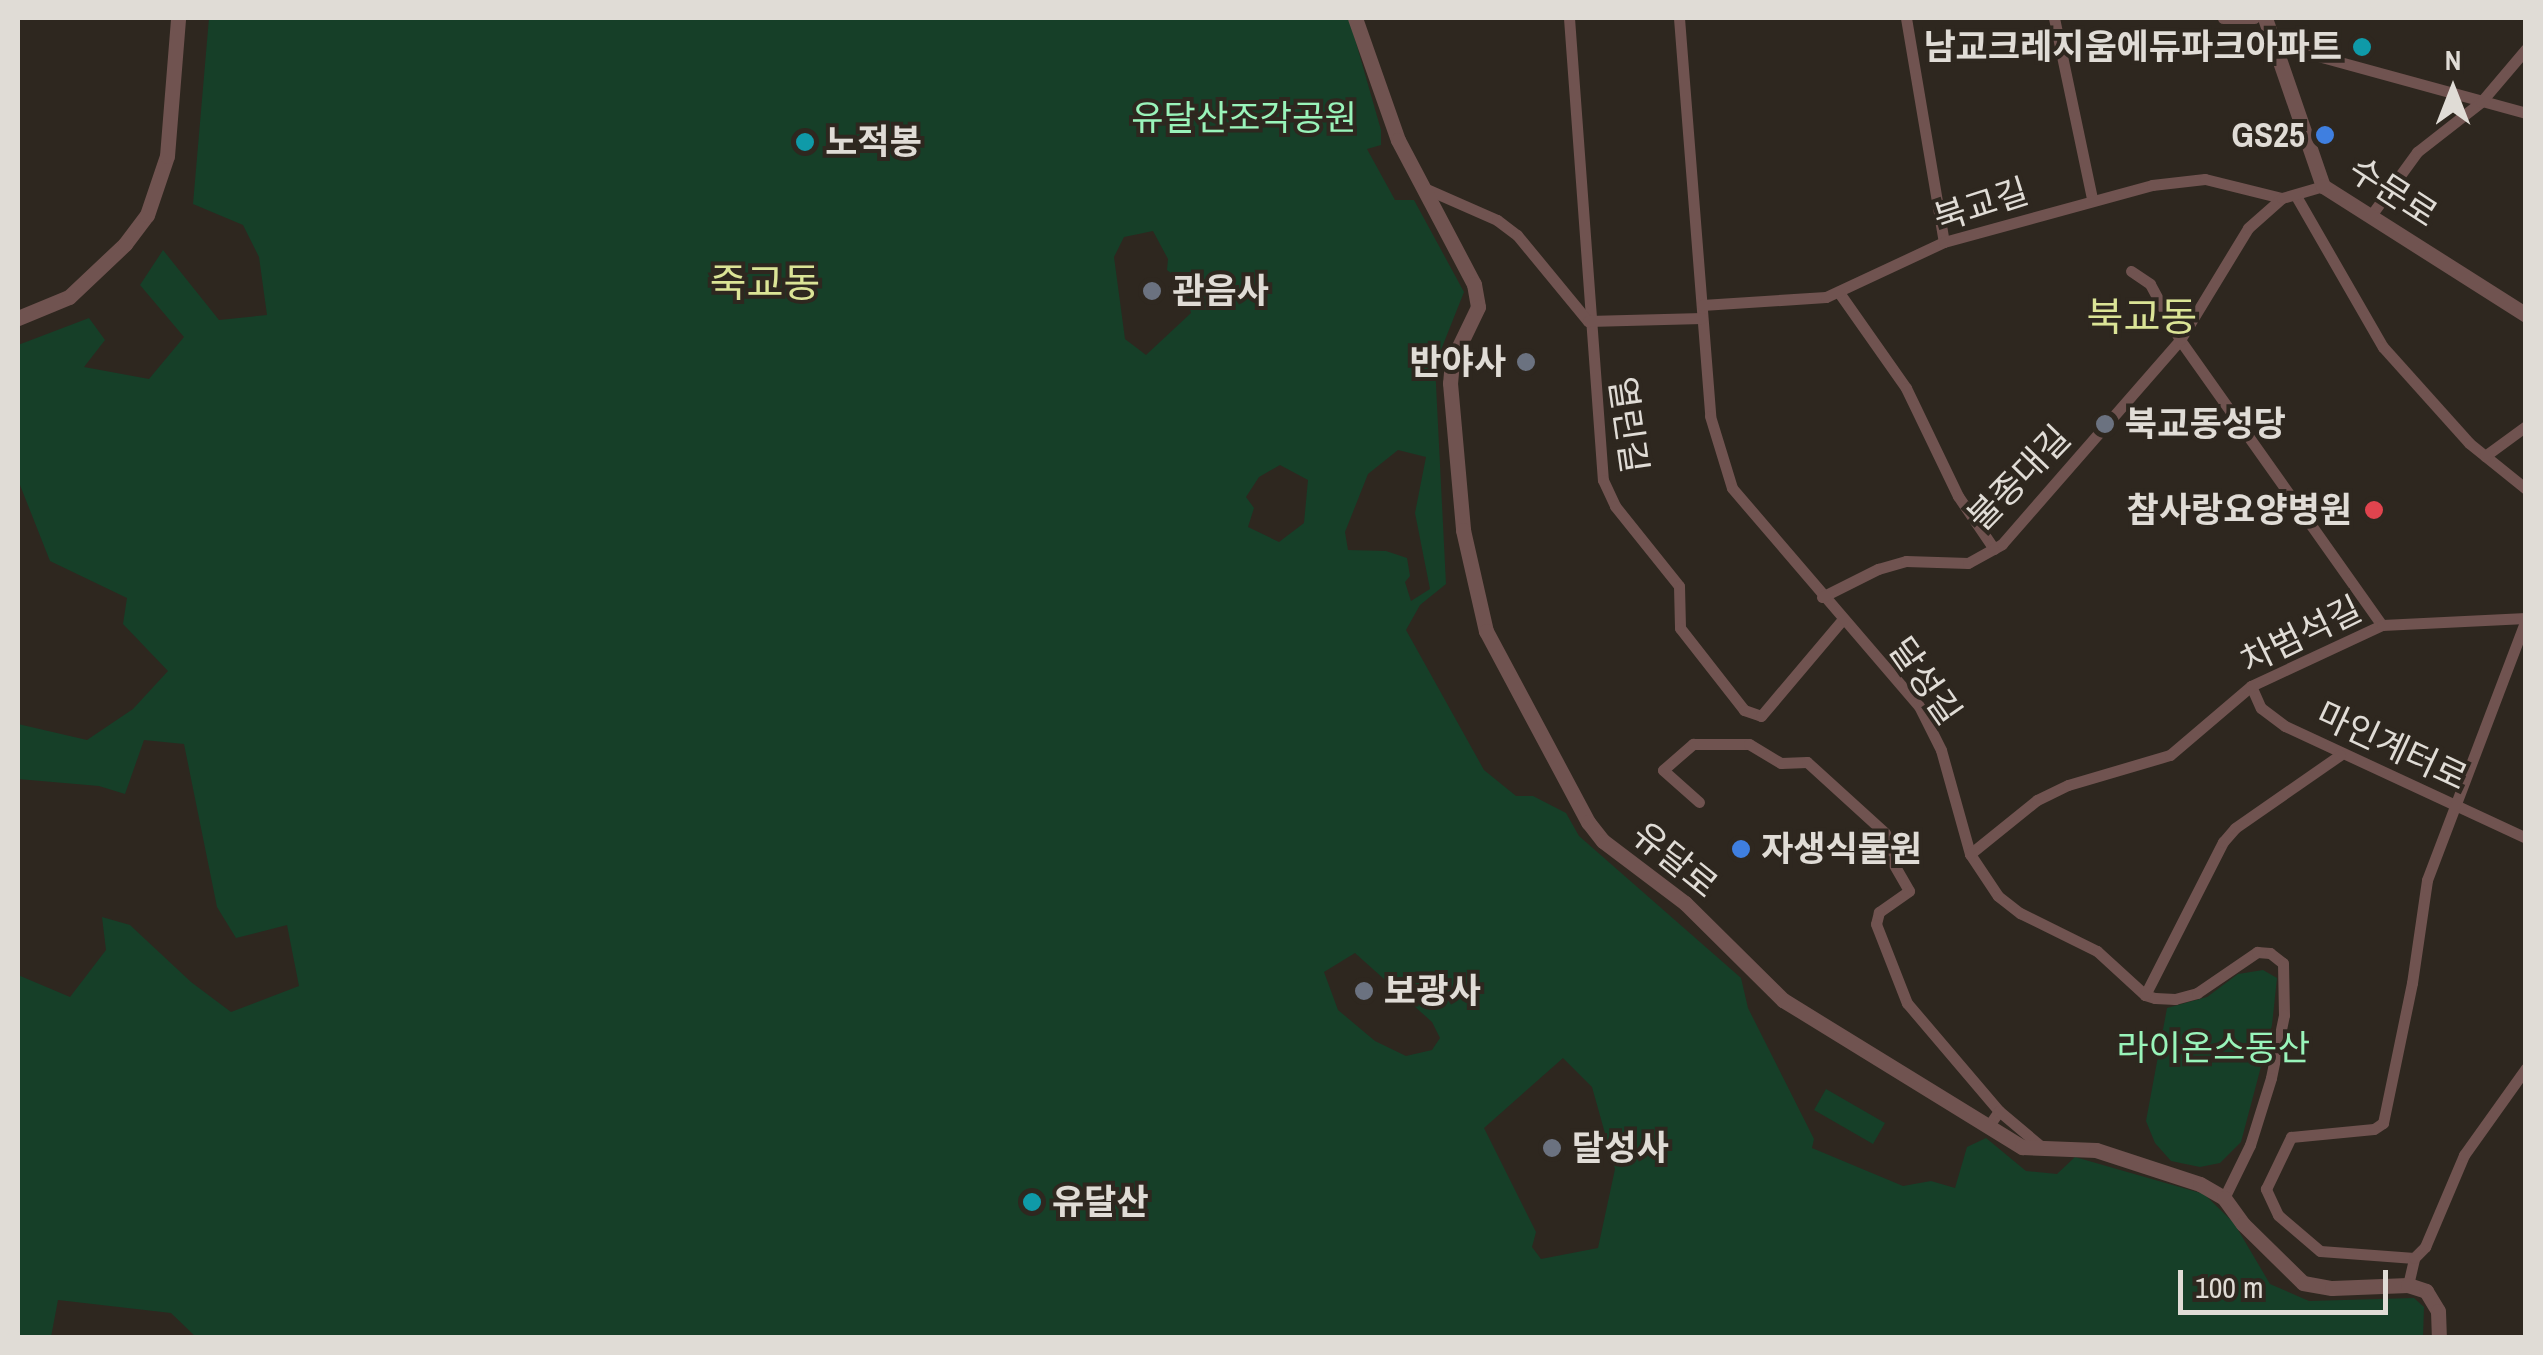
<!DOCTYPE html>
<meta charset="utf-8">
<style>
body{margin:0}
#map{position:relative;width:2543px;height:1355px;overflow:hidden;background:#2e271f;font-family:"Archivo Narrow","Noto Sans KR",sans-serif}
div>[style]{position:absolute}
.green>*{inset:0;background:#163f28}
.minor>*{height:11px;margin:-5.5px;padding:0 5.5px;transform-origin:5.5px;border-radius:5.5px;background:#705350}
.tertiary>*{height:15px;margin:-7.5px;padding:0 7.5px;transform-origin:7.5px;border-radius:7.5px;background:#705350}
.dots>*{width:28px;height:28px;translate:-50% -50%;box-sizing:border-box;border:5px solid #2e271f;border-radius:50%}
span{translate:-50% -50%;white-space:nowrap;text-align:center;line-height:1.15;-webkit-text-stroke:8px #2e271f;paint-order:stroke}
.poi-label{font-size:35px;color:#e0dcd6;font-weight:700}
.right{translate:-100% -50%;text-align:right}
.left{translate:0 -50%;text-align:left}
.park-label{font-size:35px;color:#99f4ba}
.street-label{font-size:35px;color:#e0dcd6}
.quarter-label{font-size:40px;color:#dbe496}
.frame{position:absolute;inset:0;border:20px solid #e0dcd6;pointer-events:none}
.north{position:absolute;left:2403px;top:40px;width:100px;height:100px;-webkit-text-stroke:8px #2e271f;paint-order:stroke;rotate:0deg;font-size:28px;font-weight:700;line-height:40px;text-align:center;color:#e0dcd6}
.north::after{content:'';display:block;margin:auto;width:35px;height:45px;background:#e0dcd6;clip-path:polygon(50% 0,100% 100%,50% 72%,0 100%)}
.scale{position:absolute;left:2178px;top:1270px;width:210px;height:45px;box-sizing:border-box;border:5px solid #e0dcd6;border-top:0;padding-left:12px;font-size:30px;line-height:35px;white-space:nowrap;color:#e0dcd6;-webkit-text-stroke:8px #2e271f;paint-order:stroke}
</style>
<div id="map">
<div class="green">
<div style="clip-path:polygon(evenodd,209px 18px,1349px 18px,1381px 130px,1381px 145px,1367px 149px,1395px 200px,1414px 200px,1464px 292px,1435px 365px,1446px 584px,1420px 605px,1406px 630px,1484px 770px,1516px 796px,1533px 796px,1566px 813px,1579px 836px,1741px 978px,1748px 1008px,1814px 1139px,1812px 1148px,1903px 1186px,1931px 1181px,1955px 1188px,1967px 1147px,1986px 1138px,2026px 1171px,2057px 1174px,2075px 1157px,2204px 1194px,2234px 1223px,2270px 1284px,2309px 1301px,2414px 1298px,2424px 1307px,2423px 1337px,197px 1338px,171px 1313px,58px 1300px,51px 1337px,18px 1337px,18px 975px,70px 997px,106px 950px,102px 917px,130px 925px,191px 982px,231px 1012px,299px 986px,287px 925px,236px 938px,217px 907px,184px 744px,144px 740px,125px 794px,99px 786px,18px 779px,18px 724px,87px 740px,133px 709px,168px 671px,123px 624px,127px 598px,50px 561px,18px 480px,18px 345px,89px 318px,105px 340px,84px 367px,149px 379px,184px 337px,140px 285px,163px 250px,219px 320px,267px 315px,259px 257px,243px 225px,193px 204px,209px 18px,1153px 231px,1168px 259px,1167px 270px,1184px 283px,1191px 313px,1146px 355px,1125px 339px,1114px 257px,1124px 237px,1153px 231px,209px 18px,1398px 450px,1426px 457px,1415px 513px,1430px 589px,1411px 601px,1405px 582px,1410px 576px,1407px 558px,1386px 551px,1348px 550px,1345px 532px,1368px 474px,1398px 450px,209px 18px,1280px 465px,1308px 480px,1304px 523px,1279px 542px,1248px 527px,1254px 508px,1246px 497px,1259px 477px,1280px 465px,209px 18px,1355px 953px,1432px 1022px,1440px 1038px,1432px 1050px,1406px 1056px,1375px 1041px,1338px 1010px,1324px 972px,1355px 953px,209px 18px,1563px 1058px,1592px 1087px,1615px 1169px,1598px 1248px,1541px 1259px,1532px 1247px,1536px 1232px,1484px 1128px,1563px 1058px)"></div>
<div style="clip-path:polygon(2263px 970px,2277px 978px,2272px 1025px,2241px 1142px,2220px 1163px,2200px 1167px,2171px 1161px,2155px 1143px,2146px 1121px,2167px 1008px,2207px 997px,2238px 974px)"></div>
<div style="clip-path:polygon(1826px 1089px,1885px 1123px,1873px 1144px,1814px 1110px)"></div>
</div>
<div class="minor">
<div style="left:1569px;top:18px;width:463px;rotate:85.8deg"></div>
<div style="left:1603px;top:480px;width:29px;rotate:65deg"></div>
<div style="left:1615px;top:506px;width:102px;rotate:51.3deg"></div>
<div style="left:1679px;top:586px;width:42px;rotate:88.6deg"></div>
<div style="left:1680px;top:628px;width:104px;rotate:52deg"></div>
<div style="left:1744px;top:710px;width:18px;rotate:19deg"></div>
<div style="left:1761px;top:716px;width:126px;rotate:-49.8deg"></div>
<div style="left:1679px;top:18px;width:399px;rotate:85.5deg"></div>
<div style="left:1710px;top:416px;width:75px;rotate:73deg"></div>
<div style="left:1732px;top:488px;width:287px;rotate:49.4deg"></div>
<div style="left:1919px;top:706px;width:49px;rotate:63.4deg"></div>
<div style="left:1941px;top:750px;width:108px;rotate:74.4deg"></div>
<div style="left:1970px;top:854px;width:50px;rotate:56.3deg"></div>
<div style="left:1998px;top:896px;width:28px;rotate:38deg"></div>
<div style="left:2020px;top:913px;width:86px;rotate:26.3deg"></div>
<div style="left:2097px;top:951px;width:65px;rotate:42.5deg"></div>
<div style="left:2145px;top:995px;width:10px;rotate:17deg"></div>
<div style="left:2155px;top:998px;width:20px;rotate:3deg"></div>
<div style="left:2175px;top:999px;width:23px;rotate:-15deg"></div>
<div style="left:2197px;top:993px;width:73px;rotate:-34.3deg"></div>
<div style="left:2257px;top:952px;width:13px;rotate:4deg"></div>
<div style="left:2270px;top:953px;width:16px;rotate:38deg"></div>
<div style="left:2283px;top:963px;width:52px;rotate:88.9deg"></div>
<div style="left:2284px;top:1015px;width:64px;rotate:101.7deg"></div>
<div style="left:2271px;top:1078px;width:70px;rotate:107.4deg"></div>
<div style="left:2250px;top:1145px;width:59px;rotate:116.1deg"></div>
<div style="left:1906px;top:18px;width:227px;rotate:80.4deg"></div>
<div style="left:2054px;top:18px;width:185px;rotate:78.1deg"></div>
<div style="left:2223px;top:18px;width:31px"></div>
<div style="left:2274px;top:44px;width:261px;rotate:15.3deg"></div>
<div style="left:1422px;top:187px;width:82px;rotate:23.7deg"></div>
<div style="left:1497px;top:220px;width:25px;rotate:37deg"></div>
<div style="left:1517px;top:235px;width:112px;rotate:50.5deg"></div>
<div style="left:1588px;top:321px;width:114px;rotate:-1.5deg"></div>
<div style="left:2296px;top:196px;width:174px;rotate:60.1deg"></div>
<div style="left:2383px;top:347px;width:129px;rotate:48.1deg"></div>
<div style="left:2469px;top:443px;width:73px;rotate:38.9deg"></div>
<div style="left:2372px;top:214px;width:77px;rotate:-54deg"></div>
<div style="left:2417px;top:152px;width:81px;rotate:-38deg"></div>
<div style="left:2481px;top:102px;width:70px;rotate:-49.7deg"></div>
<div style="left:2131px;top:271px;width:23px;rotate:34deg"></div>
<div style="left:2150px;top:284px;width:64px;rotate:61.8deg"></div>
<div style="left:2180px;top:340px;width:349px;rotate:54.7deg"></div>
<div style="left:1840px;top:294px;width:115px;rotate:54.9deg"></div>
<div style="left:1906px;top:388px;width:120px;rotate:64.3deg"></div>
<div style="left:1958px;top:496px;width:64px;rotate:55.8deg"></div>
<div style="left:1702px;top:305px;width:124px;rotate:-3.7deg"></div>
<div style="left:1826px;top:297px;width:130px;rotate:-25deg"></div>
<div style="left:1944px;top:242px;width:216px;rotate:-15.3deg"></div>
<div style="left:2152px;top:185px;width:53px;rotate:-6.5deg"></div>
<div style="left:2205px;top:179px;width:79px;rotate:13.9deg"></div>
<div style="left:2485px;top:456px;width:51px;rotate:-36.2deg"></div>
<div style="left:1822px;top:597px;width:63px;rotate:-26.6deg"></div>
<div style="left:1878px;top:569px;width:29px;rotate:-16deg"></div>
<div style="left:1906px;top:561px;width:62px;rotate:1.8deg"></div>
<div style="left:1968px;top:563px;width:39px;rotate:-29deg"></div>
<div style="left:2002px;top:544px;width:271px;rotate:-48.9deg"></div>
<div style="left:2180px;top:340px;width:131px;rotate:-58.7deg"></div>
<div style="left:2248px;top:228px;width:45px;rotate:-41.4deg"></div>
<div style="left:2282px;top:198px;width:43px;rotate:-16.3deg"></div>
<div style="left:2251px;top:686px;width:24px;rotate:66deg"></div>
<div style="left:2261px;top:708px;width:30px;rotate:37deg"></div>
<div style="left:2285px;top:726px;width:266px;rotate:24.9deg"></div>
<div style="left:1699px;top:802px;width:48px;rotate:-138.4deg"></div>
<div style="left:1663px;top:770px;width:40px;rotate:-41deg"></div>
<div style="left:1693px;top:744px;width:56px"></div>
<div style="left:1749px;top:744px;width:37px;rotate:31deg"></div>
<div style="left:1781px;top:763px;width:26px;rotate:-2deg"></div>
<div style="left:1807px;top:762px;width:105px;rotate:42.3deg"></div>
<div style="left:1885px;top:833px;width:31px;rotate:75deg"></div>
<div style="left:1893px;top:863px;width:32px;rotate:60deg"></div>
<div style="left:1909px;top:891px;width:37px;rotate:145deg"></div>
<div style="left:1879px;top:912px;width:12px;rotate:104deg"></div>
<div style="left:1876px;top:924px;width:85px;rotate:68.6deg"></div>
<div style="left:1907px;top:1003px;width:142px;rotate:49.6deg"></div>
<div style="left:1999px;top:1111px;width:19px;rotate:125deg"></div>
<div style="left:1970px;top:854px;width:86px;rotate:-38.9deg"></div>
<div style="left:2037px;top:800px;width:34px;rotate:-26deg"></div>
<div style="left:2068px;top:785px;width:106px;rotate:-16.4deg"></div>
<div style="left:2170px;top:755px;width:106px;rotate:-40.4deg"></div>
<div style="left:2251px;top:686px;width:145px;rotate:-25deg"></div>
<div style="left:2382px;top:625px;width:144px;rotate:-2.8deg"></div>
<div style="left:2145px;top:995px;width:172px;rotate:-63deg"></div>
<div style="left:2223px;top:842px;width:18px;rotate:-49deg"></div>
<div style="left:2235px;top:828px;width:128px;rotate:-34.8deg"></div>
<div style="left:1999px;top:1111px;width:57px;rotate:40.1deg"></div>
<div style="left:2414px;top:1258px;width:94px;rotate:-175.7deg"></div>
<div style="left:2320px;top:1251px;width:55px;rotate:-139.4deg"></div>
<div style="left:2278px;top:1215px;width:29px;rotate:-115deg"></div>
<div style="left:2266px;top:1189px;width:58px;rotate:-64.3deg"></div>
<div style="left:2291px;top:1137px;width:83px;rotate:-5.5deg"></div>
<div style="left:2374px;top:1129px;width:11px;rotate:-34deg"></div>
<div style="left:2383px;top:1123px;width:143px;rotate:-78.3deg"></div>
<div style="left:2412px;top:983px;width:104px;rotate:-81.7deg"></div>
<div style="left:2427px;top:880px;width:278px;rotate:-69.2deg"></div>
<div style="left:2408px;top:1285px;width:28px;rotate:-77deg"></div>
<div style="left:2414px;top:1258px;width:16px;rotate:-45deg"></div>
<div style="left:2425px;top:1247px;width:100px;rotate:-67deg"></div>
<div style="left:2464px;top:1155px;width:107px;rotate:-54.5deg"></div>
</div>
<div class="tertiary">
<div style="left:1355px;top:18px;width:129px;rotate:70.6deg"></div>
<div style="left:1398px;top:140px;width:163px;rotate:62.2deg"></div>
<div style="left:1474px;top:284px;width:23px;rotate:80deg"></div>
<div style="left:1478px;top:307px;width:60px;rotate:115.7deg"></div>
<div style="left:1452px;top:361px;width:22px;rotate:95deg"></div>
<div style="left:1450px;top:383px;width:148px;rotate:84.9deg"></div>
<div style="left:1463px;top:530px;width:104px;rotate:77.2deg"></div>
<div style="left:1486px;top:631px;width:217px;rotate:61.9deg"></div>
<div style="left:1588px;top:822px;width:24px;rotate:52deg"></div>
<div style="left:1603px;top:841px;width:103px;rotate:37.1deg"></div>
<div style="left:1685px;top:903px;width:138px;rotate:44.7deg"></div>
<div style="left:1783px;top:1000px;width:281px;rotate:31.6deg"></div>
<div style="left:2022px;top:1147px;width:74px;rotate:2.3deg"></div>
<div style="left:2096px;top:1150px;width:109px;rotate:18.1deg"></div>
<div style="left:2200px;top:1184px;width:28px;rotate:30deg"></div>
<div style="left:2224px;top:1198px;width:32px;rotate:54deg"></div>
<div style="left:2243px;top:1224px;width:84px;rotate:44.5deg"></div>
<div style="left:2303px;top:1283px;width:29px;rotate:10deg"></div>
<div style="left:2332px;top:1288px;width:76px;rotate:-2.3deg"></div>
<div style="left:2408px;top:1285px;width:19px;rotate:18deg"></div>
<div style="left:2426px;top:1291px;width:23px;rotate:59deg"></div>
<div style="left:2438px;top:1311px;width:27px;rotate:88deg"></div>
<div style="left:2265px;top:18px;width:178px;rotate:71deg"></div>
<div style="left:2323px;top:186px;width:241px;rotate:32.4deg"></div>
<div style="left:18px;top:318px;width:55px;rotate:-22.4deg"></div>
<div style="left:69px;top:297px;width:77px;rotate:-43.4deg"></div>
<div style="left:125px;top:244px;width:36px;rotate:-53deg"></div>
<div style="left:147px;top:215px;width:62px;rotate:-71.3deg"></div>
<div style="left:167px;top:156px;width:138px;rotate:-85.4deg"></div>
</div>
<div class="dots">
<div style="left:2362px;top:47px;background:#0f9aa8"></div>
<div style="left:2325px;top:135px;background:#3f7fe0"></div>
<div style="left:805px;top:142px;background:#0f9aa8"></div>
<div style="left:1152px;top:291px;background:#6b7280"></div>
<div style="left:1526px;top:362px;background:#6b7280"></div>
<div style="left:2105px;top:424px;background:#6b7280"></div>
<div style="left:2374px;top:510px;background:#e0444e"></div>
<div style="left:1741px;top:849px;background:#3f7fe0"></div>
<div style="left:1364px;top:991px;background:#6b7280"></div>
<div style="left:1552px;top:1148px;background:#6b7280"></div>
<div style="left:1032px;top:1202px;background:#0f9aa8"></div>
</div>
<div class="poi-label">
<span class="right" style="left:2342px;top:47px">남교크레지움에듀파크아파트</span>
<span class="right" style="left:2305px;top:135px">GS25</span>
<span class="left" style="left:825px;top:142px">노적봉</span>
<span class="left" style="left:1172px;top:291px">관음사</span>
<span class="right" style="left:1506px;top:362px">반야사</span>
<span class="left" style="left:2125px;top:424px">북교동성당</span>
<span class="right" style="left:2352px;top:510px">참사랑요양병원</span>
<span class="left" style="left:1761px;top:849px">자생식물원</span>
<span class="left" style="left:1384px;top:991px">보광사</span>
<span class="left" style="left:1572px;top:1148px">달성사</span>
<span class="left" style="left:1052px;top:1202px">유달산</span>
</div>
<div class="park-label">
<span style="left:1244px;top:118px">유달산조각공원</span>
<span style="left:2213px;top:1048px">라이온스동산</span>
</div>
<div class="street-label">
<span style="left:2393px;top:192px;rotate:33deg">수문로</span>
<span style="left:1981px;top:205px;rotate:-18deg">북교길</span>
<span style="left:1628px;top:425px;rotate:82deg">열린길</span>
<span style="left:2019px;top:478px;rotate:-46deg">불종대길</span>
<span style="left:2301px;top:635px;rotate:-26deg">차범석길</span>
<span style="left:1925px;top:681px;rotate:55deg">달성길</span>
<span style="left:2392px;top:746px;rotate:25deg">마인계터로</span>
<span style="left:1675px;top:860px;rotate:39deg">유달로</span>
</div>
<div class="quarter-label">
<span style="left:765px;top:283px">죽교동</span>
<span style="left:2142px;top:317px">북교동</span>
</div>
<div class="frame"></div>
<div class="north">N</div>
<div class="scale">100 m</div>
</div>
